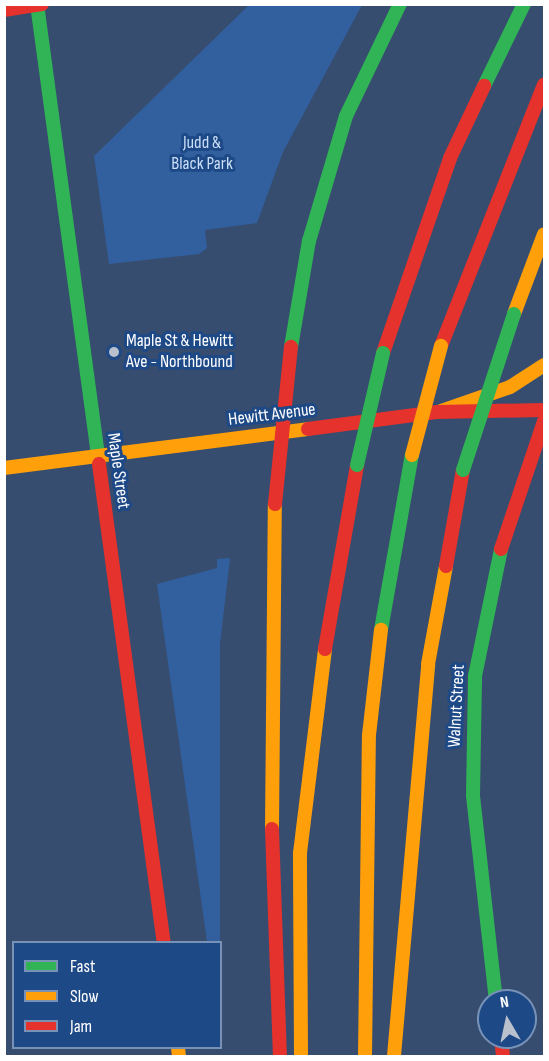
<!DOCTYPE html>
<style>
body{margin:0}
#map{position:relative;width:549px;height:1061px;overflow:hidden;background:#364d6f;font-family:"Sofia Sans Condensed",sans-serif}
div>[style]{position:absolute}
.green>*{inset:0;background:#325f9e}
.fast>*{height:14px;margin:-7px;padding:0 7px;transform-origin:7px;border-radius:7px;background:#30b455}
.slow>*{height:14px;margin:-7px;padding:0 7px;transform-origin:7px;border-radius:7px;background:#ff9f0a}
.jam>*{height:14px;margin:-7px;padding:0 7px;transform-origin:7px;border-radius:7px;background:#e5322d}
.fast-bridge>*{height:14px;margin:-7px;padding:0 7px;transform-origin:7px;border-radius:7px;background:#30b455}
.slow-bridge>*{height:14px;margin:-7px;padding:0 7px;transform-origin:7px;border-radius:7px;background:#ff9f0a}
.jam-bridge>*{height:14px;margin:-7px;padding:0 7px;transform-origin:7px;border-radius:7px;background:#e5322d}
.dots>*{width:16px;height:16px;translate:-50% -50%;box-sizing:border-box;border:3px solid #1e4987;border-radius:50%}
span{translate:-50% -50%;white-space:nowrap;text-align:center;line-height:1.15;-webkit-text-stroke:6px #1e4987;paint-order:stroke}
.park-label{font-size:18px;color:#cbdff8}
.poi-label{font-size:18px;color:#fff}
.left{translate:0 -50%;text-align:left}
.street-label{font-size:18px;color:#fff}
.frame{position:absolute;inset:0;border:6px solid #fff;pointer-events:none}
.legend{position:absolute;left:12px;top:941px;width:210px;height:108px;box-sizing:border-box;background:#1e4987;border:2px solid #7892b7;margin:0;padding:8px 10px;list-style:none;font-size:18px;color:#fff}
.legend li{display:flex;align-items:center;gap:12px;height:30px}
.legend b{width:30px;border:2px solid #7892b7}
.north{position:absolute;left:477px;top:989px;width:60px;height:60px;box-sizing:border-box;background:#1e4987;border:2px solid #7892b7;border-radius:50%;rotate:351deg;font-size:16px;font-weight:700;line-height:24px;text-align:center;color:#fff}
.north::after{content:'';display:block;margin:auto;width:21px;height:27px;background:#b9c1cd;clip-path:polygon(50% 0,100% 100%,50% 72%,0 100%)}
</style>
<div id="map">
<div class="green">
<div style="clip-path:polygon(249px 5px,362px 5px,283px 152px,257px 223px,205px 230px,207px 248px,199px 254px,109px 264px,94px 156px)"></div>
<div style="clip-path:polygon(230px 558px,220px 644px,220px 942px,207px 942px,157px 584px,217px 568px,217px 559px)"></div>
</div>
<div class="fast">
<div style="left:37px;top:4px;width:464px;rotate:82.3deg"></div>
<div style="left:484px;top:86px;width:91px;rotate:-64deg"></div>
<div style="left:291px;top:347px;width:108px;rotate:-80.4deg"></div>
<div style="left:309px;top:241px;width:130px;rotate:-73.5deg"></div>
<div style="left:346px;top:116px;width:124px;rotate:-64.3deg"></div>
<div style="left:381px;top:630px;width:178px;rotate:-80deg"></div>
<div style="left:496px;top:1001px;width:207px;rotate:-96.4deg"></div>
<div style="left:473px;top:795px;width:119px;rotate:-89deg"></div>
<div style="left:475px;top:676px;width:130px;rotate:-78.4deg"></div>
</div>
<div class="slow">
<div style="left:514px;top:314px;width:85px;rotate:-69.4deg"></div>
<div style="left:438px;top:412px;width:76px;rotate:-19.1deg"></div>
<div style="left:510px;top:387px;width:40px;rotate:-32.9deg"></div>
<div style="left:4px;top:468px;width:306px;rotate:-7.3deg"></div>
<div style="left:272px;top:829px;width:325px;rotate:-89.5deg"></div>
<div style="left:178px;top:1048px;width:8px;rotate:83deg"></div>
<div style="left:301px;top:1056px;width:203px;rotate:-90.3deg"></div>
<div style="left:300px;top:853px;width:206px;rotate:-83deg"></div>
<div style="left:365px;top:1056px;width:321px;rotate:-89.3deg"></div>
<div style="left:369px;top:735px;width:106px;rotate:-83.5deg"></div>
<div style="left:394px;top:1056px;width:393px;rotate:-85deg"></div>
<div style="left:428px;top:664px;width:100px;rotate:-79.6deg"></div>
</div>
<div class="jam">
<div style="left:37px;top:5px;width:5px;rotate:-11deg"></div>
<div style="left:4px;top:10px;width:33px;rotate:-9deg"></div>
<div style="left:441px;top:346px;width:281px;rotate:-68.5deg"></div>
<div style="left:383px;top:353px;width:206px;rotate:-71deg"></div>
<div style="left:450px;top:158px;width:80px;rotate:-64.7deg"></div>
<div style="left:308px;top:429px;width:131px;rotate:-7.5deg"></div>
<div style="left:438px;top:412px;width:106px;rotate:-1.1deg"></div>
<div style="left:99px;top:464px;width:482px;rotate:82.3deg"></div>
<div style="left:501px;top:549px;width:135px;rotate:-71.4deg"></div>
<div style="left:446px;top:566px;width:97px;rotate:-80deg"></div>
<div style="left:325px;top:649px;width:187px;rotate:-80.1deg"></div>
<div style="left:272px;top:829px;width:227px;rotate:88deg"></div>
<div style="left:501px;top:1037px;width:19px;rotate:84deg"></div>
</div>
<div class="fast-bridge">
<div style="left:357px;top:465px;width:115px;rotate:-76.9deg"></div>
<div style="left:463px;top:470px;width:164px;rotate:-71.9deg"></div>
</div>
<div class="slow-bridge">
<div style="left:412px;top:455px;width:113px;rotate:-75.1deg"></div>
</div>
<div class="jam-bridge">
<div style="left:275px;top:504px;width:158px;rotate:-84.2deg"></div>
</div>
<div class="dots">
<div style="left:114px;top:352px;background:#b9c1cd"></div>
</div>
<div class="park-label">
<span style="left:202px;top:154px">Judd &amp;<br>Black Park</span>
</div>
<div class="poi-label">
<span class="left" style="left:126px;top:352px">Maple St &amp; Hewitt<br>Ave - Northbound</span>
</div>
<div class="street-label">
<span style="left:272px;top:415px;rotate:-7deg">Hewitt Avenue</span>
<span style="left:118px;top:471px;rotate:82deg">Maple Street</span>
<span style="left:457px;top:706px;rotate:-87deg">Walnut Street</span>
</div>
<div class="frame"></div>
<ul class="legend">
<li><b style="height:8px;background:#30b455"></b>Fast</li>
<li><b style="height:8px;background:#ff9f0a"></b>Slow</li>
<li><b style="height:8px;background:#e5322d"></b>Jam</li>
</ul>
<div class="north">N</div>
</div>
